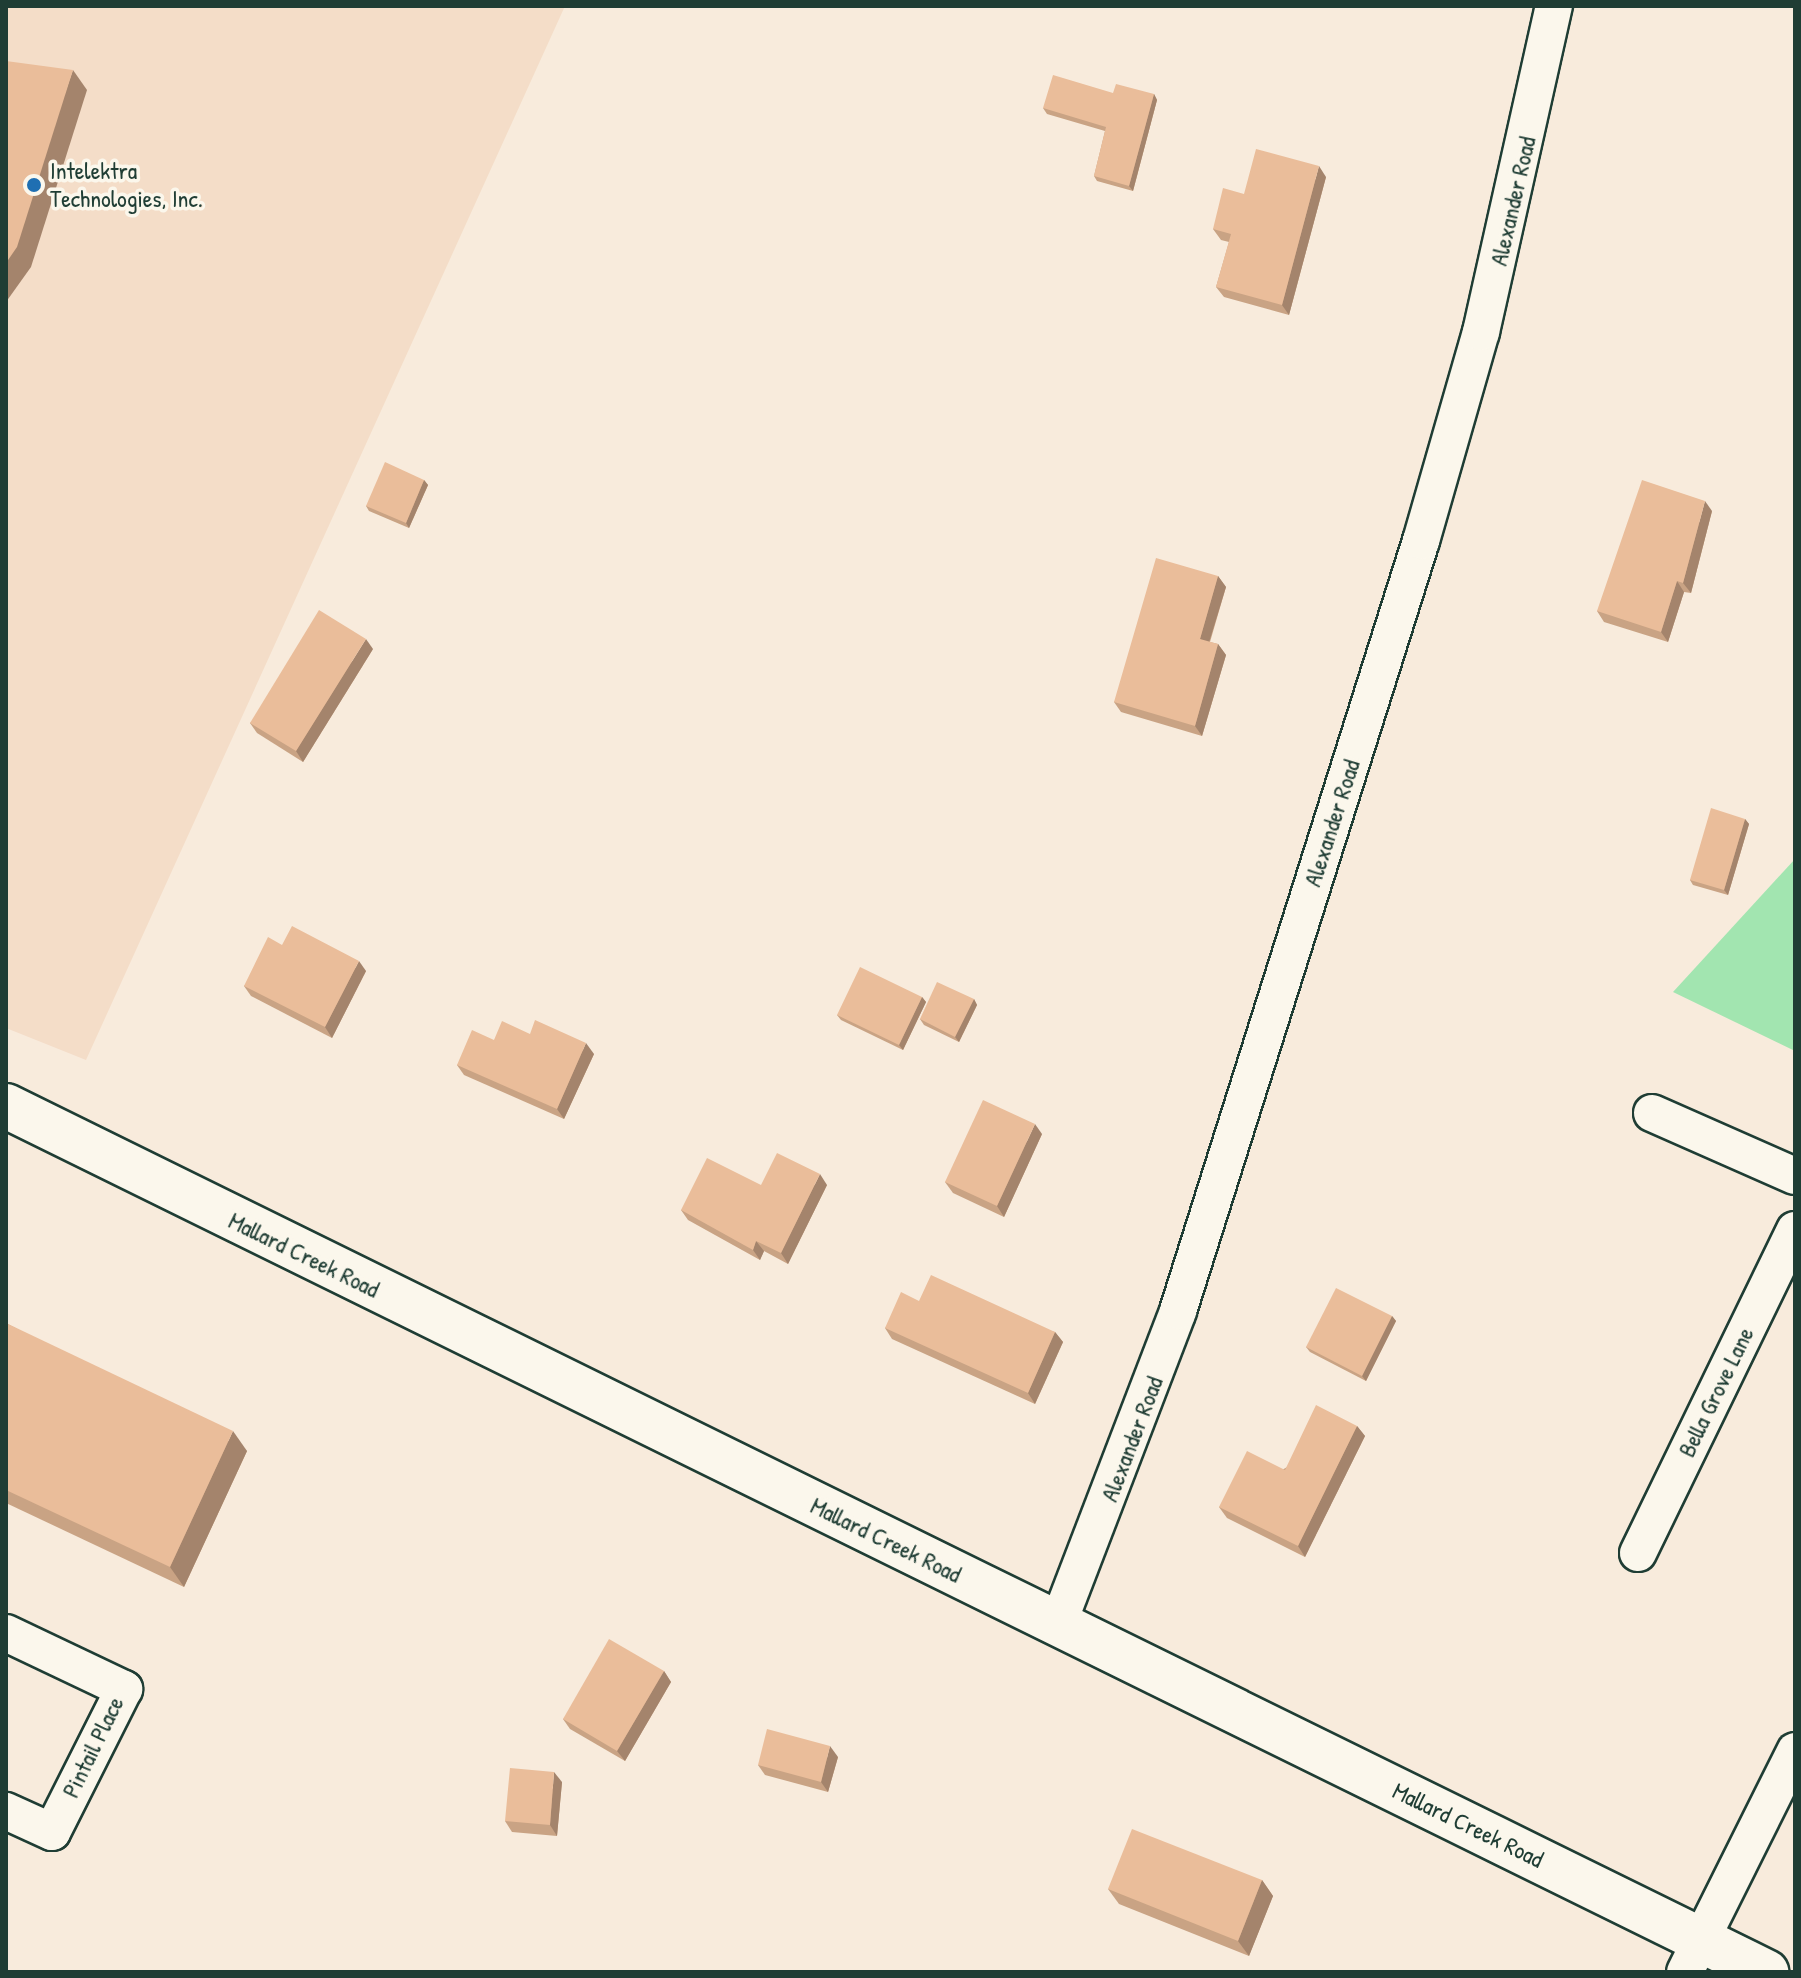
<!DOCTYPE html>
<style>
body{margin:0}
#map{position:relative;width:1801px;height:1978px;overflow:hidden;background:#f8ebdc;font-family:"Patrick Hand",sans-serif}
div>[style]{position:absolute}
.built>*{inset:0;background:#f4ddc8}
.green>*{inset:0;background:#a2e5b0}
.roads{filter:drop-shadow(2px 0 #1f3d34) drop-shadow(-2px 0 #1f3d34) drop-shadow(0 2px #1f3d34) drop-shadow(0 -2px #1f3d34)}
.minor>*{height:36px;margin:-18px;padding:0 18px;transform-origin:18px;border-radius:18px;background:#fbf7ec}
.secondary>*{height:44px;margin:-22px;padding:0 22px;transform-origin:22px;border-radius:22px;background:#fbf7ec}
.wall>*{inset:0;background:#c9a384}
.shaded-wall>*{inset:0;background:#a4846c}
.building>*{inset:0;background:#eabd9a}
.dots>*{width:22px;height:22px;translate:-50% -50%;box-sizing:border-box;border:4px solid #fbf7ec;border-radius:50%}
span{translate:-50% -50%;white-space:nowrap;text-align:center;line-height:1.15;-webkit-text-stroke:7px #fbf7ec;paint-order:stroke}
.poi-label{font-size:24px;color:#1f3d34}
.left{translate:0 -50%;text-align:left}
.street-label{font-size:24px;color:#1f3d34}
.frame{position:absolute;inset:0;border:8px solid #1f3d34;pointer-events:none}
</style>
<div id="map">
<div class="built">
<div style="clip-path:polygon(6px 6px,565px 6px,86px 1060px,6px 1028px)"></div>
</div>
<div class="green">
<div style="clip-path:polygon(1795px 859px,1795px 1051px,1673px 992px)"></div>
</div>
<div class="roads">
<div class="minor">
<div style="left:1652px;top:1113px;width:156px;rotate:23.8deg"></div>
<div style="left:1638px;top:1553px;width:359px;rotate:-64.1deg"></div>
<div style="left:1058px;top:1624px;width:335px;rotate:-69deg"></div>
<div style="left:1178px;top:1311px;width:807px;rotate:-72.49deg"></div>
<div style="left:1421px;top:541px;width:217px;rotate:-74deg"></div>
<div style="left:1481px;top:332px;width:334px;rotate:-77.4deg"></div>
<div style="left:6px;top:1633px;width:131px;rotate:25.4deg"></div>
<div style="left:124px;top:1689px;width:160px;rotate:116.7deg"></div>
<div style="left:52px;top:1832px;width:51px;rotate:-155.5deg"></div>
<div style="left:1685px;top:1972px;width:247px;rotate:-63.5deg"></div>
</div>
<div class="secondary">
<div style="left:6px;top:1106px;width:1962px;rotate:26.2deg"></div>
</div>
</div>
<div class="wall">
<div style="clip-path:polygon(1113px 93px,1154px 94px,1157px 100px,1133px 191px,1097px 181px,1094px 176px,1105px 131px,1047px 114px,1043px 108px)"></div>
<div style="clip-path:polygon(1326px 177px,1289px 315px,1224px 297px,1216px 287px,1229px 242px,1221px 240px,1213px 229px,1244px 194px)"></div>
<div style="clip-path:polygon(424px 480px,428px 485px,409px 528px,369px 511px,366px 506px)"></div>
<div style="clip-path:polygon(1712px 511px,1691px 593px,1684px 592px,1668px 642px,1604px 622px,1597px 611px)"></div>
<div style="clip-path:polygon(1218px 576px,1226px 587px,1210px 642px,1218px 644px,1226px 655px,1202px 736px,1121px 712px,1114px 702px)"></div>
<div style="clip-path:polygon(373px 649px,303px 762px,257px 733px,250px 723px)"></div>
<div style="clip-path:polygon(1745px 819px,1749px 824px,1728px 895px,1693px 885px,1690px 880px)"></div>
<div style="clip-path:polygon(282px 945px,366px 971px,332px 1038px,251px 996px,244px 986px)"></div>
<div style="clip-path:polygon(922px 997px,926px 1002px,903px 1050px,841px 1020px,837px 1015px)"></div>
<div style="clip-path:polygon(974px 999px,977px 1005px,959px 1042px,924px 1025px,920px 1019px)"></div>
<div style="clip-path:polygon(530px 1034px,594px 1054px,564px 1119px,464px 1075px,457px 1065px,494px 1040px)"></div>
<div style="clip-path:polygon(1042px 1134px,1004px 1217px,953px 1193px,945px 1182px)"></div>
<div style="clip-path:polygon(761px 1185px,827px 1185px,788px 1264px,764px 1251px,760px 1260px,688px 1220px,681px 1210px)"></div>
<div style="clip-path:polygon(919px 1301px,1055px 1332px,1063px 1342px,1035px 1404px,892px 1339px,885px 1328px)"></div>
<div style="clip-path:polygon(1392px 1316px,1396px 1321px,1366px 1381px,1310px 1352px,1306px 1347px)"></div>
<div style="clip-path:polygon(6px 1323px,247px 1451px,184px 1587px,6px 1503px)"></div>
<div style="clip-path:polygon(1357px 1426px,1365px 1436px,1305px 1557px,1227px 1518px,1219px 1507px)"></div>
<div style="clip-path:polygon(664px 1671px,671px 1682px,625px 1761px,570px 1729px,563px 1719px)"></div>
<div style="clip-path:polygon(838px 1757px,828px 1792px,765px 1775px,758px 1765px)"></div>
<div style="clip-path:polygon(562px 1782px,557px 1836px,512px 1832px,505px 1821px)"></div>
<div style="clip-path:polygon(1262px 1880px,1273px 1896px,1249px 1956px,1119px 1904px,1108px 1889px)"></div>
</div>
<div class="shaded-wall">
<div style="clip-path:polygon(73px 70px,87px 90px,31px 267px,6px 302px,6px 263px)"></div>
<div style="clip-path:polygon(1154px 94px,1157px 100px,1133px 191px,1129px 186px)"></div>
<div style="clip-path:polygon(1319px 166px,1326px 177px,1289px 315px,1282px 305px)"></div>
<div style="clip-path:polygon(424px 480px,428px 485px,409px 528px,406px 523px)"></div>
<div style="clip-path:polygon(1705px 501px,1712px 511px,1691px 593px,1683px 583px)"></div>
<div style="clip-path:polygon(1218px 576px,1226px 587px,1207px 649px,1200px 639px)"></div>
<div style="clip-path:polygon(1677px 581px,1684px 592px,1668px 642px,1661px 632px)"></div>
<div style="clip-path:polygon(366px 639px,373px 649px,303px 762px,296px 751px)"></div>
<div style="clip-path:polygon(1218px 644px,1226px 655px,1202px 736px,1195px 726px)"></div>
<div style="clip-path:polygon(1745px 819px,1749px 824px,1728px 895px,1724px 890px)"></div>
<div style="clip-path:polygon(359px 961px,366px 971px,332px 1038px,325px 1027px)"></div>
<div style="clip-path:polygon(922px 997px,926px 1002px,903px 1050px,899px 1045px)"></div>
<div style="clip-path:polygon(974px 999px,977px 1005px,959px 1042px,955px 1037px)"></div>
<div style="clip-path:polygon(586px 1043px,594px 1054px,564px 1119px,557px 1109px)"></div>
<div style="clip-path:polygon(1035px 1124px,1042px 1134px,1004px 1217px,997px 1206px)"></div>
<div style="clip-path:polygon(820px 1174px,827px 1185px,788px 1264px,781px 1253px)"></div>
<div style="clip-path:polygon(756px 1241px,764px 1251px,760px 1260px,753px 1250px)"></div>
<div style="clip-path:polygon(1392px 1316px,1396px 1321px,1366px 1381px,1362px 1376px)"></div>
<div style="clip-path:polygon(1055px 1332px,1063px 1342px,1035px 1404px,1028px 1393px)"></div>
<div style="clip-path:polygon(1357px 1426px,1365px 1436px,1305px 1557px,1298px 1546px)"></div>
<div style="clip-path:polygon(233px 1431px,247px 1451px,184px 1587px,170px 1567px)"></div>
<div style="clip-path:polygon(664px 1671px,671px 1682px,625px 1761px,617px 1751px)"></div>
<div style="clip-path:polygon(830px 1746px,838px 1757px,828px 1792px,821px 1782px)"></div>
<div style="clip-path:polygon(554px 1772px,562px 1782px,557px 1836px,550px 1825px)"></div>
<div style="clip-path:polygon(1262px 1880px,1273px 1896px,1249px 1956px,1238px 1941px)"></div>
</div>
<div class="building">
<div style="clip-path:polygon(6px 61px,73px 70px,17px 247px,6px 263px)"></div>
<div style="clip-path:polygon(1053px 75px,1113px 93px,1116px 84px,1154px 94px,1129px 186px,1094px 176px,1106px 127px,1043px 108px)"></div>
<div style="clip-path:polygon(1256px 149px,1319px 166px,1282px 305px,1216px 287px,1231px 234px,1213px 229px,1223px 188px,1244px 194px)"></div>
<div style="clip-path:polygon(385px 462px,424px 480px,406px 523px,366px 506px)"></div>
<div style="clip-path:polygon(1642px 480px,1705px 501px,1683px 583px,1677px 581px,1661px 632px,1597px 611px)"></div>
<div style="clip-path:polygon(1156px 558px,1218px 576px,1200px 639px,1218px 644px,1195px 726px,1114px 702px)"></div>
<div style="clip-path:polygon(319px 610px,366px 639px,296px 751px,250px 723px)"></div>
<div style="clip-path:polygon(1711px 808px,1745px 819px,1724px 890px,1690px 880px)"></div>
<div style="clip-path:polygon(292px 926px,359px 961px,325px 1027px,244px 986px,268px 937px,282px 945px)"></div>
<div style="clip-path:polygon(860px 967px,922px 997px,899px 1045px,837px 1015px)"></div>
<div style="clip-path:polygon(937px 982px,974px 999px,955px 1037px,920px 1019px)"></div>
<div style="clip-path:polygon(535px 1020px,586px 1043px,557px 1109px,457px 1065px,472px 1030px,494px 1040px,502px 1021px,530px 1034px)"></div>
<div style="clip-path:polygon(983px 1100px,1035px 1124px,997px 1206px,945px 1182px)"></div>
<div style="clip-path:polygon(777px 1153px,820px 1174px,781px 1253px,756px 1241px,753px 1250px,681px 1210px,707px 1158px,761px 1185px)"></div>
<div style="clip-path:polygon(931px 1275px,1055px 1332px,1028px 1393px,885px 1328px,901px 1292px,919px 1301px)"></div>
<div style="clip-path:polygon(1336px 1288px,1392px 1316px,1362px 1376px,1306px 1347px)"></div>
<div style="clip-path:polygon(6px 1323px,233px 1431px,170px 1567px,6px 1490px)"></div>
<div style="clip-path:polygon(1316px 1405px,1357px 1426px,1298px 1546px,1219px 1507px,1247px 1451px,1285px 1470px)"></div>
<div style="clip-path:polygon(609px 1639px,664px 1671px,617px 1751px,563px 1719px)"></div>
<div style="clip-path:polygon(767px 1729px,830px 1746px,821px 1782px,758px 1765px)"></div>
<div style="clip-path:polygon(510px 1768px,554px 1772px,550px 1825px,505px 1821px)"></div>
<div style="clip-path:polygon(1132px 1829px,1262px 1880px,1238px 1941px,1108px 1889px)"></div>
</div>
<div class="dots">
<div style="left:34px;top:185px;background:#1f6fb2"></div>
</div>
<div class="poi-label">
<span class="left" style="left:50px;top:185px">Intelektra<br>Technologies, Inc.</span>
</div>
<div class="street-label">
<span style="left:1513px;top:201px;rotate:-77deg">Alexander Road</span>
<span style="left:1332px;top:823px;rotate:-72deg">Alexander Road</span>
<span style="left:304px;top:1255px;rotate:26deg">Mallard Creek Road</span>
<span style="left:1716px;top:1392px;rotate:-64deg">Bella Grove Lane</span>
<span style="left:1132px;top:1439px;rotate:-69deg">Alexander Road</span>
<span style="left:886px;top:1540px;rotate:26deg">Mallard Creek Road</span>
<span style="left:93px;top:1747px;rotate:-64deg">Pintail Place</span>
<span style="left:1468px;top:1825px;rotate:26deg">Mallard Creek Road</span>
</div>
<div class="frame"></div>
</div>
